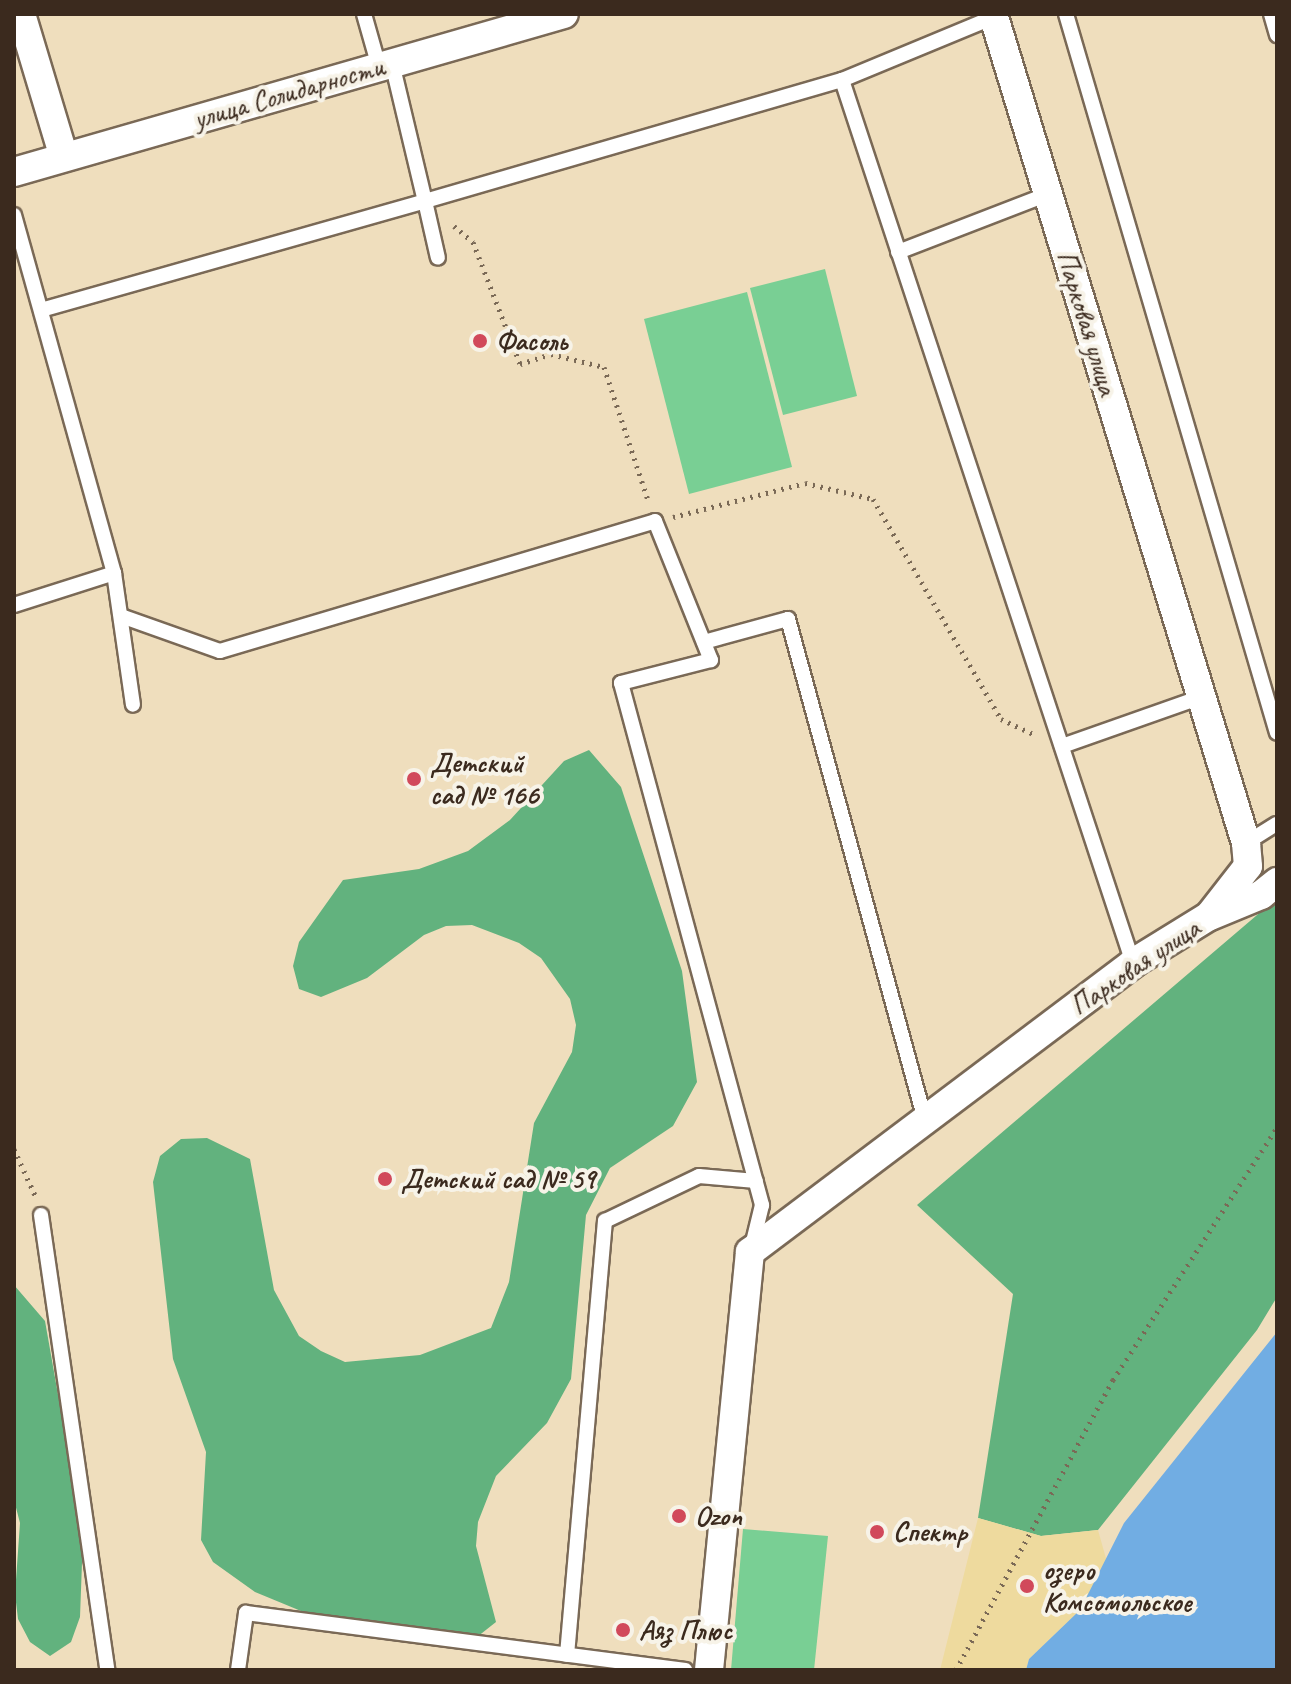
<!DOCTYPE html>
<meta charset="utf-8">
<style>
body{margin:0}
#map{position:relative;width:1291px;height:1684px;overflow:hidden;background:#efdebd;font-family:Caveat,sans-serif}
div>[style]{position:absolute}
.green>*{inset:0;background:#79cf94}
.forest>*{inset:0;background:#62b27e}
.sand>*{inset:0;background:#eeda9e}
.water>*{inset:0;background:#71ade3}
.path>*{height:5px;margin-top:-2.5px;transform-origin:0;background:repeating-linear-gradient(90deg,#7a6956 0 2px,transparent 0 8px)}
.roads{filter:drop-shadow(2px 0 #7a6956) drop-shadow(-2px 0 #7a6956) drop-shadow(0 2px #7a6956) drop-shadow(0 -2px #7a6956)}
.service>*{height:14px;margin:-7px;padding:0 7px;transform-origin:7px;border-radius:7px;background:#fff}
.minor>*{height:28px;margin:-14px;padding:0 14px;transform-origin:14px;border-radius:14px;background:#fff}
.dots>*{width:22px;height:22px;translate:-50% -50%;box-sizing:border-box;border:4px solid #f7f3e8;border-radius:50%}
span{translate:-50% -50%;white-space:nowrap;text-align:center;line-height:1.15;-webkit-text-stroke:8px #f7f3e8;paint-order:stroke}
.street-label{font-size:28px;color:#3b2a1e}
.poi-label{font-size:28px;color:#3b2a1e;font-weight:700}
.left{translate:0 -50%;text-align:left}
.frame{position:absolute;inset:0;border:16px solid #3b2a1e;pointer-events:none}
</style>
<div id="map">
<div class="green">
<div style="clip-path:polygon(825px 269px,857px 396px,783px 415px,750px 288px)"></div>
<div style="clip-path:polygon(747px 292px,792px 467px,689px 494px,644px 319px)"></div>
<div style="clip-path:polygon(743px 1529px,828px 1536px,814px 1670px,731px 1670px)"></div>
</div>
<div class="forest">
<div style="clip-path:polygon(589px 750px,621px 787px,682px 971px,697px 1082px,673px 1126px,610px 1168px,586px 1215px,571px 1379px,547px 1423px,496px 1476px,478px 1522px,476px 1546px,496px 1622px,477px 1637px,452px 1638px,301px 1611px,255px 1592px,213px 1562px,201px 1540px,206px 1452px,173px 1359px,153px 1182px,160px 1156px,181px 1139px,207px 1138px,250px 1159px,274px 1290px,299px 1336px,321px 1351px,345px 1362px,420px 1355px,491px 1328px,509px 1282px,534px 1123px,572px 1052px,576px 1025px,570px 999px,541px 958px,519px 943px,472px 925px,446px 926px,424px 935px,367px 978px,321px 997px,299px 989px,293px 966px,299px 942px,343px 880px,419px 869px,468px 851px,510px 820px,564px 761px)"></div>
<div style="clip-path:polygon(1277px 898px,1277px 1297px,1257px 1330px,1098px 1530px,1041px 1536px,978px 1518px,1013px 1294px,917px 1205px)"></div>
<div style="clip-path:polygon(14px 1285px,45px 1321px,83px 1536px,80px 1617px,71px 1642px,50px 1656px,30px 1642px,18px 1619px,15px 1594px,20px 1523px,14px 1500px)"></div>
</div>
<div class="sand">
<div style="clip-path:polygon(978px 1518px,1041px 1536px,1098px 1530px,1107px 1562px,1080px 1610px,1029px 1659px,1026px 1670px,940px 1670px)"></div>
</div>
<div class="water">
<div style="clip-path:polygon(1277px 1332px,1277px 1670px,1026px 1670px,1029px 1659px,1080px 1610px,1124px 1523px)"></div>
</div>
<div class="path">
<div style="left:454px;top:226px;width:25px;rotate:40deg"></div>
<div style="left:473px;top:242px;width:131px;rotate:68.9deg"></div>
<div style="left:520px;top:364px;width:33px;rotate:-18deg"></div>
<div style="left:551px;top:354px;width:55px;rotate:13.8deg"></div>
<div style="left:604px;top:367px;width:143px;rotate:71.7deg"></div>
<div style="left:673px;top:517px;width:136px;rotate:-14.4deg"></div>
<div style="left:805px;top:483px;width:70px;rotate:13.2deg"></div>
<div style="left:873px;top:499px;width:255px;rotate:59.8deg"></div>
<div style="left:1001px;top:719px;width:38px;rotate:25deg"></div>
<div style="left:14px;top:1149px;width:51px;rotate:65.5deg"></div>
<div style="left:956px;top:1670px;width:330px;rotate:-61.6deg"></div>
<div style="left:1113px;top:1380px;width:302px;rotate:-57deg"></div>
</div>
<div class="roads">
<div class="service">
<div style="left:364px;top:14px;width:55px;rotate:74.2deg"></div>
<div style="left:1066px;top:14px;width:749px;rotate:73.64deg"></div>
<div style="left:1271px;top:14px;width:22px;rotate:74deg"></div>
<div style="left:994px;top:17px;width:165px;rotate:157.5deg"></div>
<div style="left:842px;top:80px;width:930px;rotate:71.76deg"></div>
<div style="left:392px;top:63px;width:142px;rotate:76.6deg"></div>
<div style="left:425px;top:201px;width:434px;rotate:-16.2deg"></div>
<div style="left:14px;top:215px;width:372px;rotate:74.4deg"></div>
<div style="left:114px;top:573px;width:133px;rotate:81.8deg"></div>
<div style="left:898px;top:252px;width:161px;rotate:-21.1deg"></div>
<div style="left:41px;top:310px;width:399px;rotate:-15.8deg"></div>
<div style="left:425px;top:201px;width:58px;rotate:77.2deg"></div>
<div style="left:14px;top:605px;width:105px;rotate:-17.7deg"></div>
<div style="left:121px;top:616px;width:105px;rotate:19.5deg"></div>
<div style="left:220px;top:651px;width:454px;rotate:-16.6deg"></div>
<div style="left:655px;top:521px;width:150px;rotate:68.1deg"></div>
<div style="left:711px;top:660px;width:93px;rotate:165.7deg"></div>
<div style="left:621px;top:683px;width:541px;rotate:74.88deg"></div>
<div style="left:762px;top:1205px;width:42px;rotate:103.7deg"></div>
<div style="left:704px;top:642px;width:87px;rotate:-15.3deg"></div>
<div style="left:788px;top:619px;width:519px;rotate:74.71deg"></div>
<div style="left:1062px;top:746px;width:147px;rotate:-19.4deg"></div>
<div style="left:1246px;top:843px;width:36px;rotate:-32deg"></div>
<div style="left:41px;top:1215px;width:460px;rotate:81.7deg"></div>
<div style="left:567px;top:1655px;width:436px;rotate:-85deg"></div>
<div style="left:605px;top:1221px;width:104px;rotate:-25.6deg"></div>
<div style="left:699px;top:1176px;width:57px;rotate:5deg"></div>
<div style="left:238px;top:1670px;width:58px;rotate:-82deg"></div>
<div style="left:246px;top:1613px;width:443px;rotate:7.4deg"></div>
</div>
<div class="minor">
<div style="left:21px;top:14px;width:149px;rotate:73.3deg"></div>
<div style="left:14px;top:172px;width:572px;rotate:-16.03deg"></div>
<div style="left:1210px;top:916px;width:55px;rotate:-22.4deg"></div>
<div style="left:1261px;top:895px;width:21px;rotate:-39deg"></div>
<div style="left:709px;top:1670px;width:420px;rotate:-84.4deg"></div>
<div style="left:750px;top:1252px;width:480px;rotate:-37deg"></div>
<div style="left:1133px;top:963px;width:89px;rotate:-31.7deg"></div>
<div style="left:1209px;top:916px;width:63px;rotate:-52deg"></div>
<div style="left:1248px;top:866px;width:23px;rotate:-95deg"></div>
<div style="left:1246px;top:843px;width:867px;rotate:-106.97deg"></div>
</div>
</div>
<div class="dots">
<div style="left:480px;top:341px;background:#d1495b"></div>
<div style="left:414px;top:779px;background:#d1495b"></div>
<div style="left:385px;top:1179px;background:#d1495b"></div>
<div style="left:679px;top:1516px;background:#d1495b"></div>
<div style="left:877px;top:1532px;background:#d1495b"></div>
<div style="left:1027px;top:1586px;background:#d1495b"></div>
<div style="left:623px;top:1630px;background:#d1495b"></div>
</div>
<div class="street-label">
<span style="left:289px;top:93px;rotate:-16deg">улица Солидарности</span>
<span style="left:1087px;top:323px;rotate:73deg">Парковая улица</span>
<span style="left:1135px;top:967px;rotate:-34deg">Парковая улица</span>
</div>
<div class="poi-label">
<span class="left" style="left:496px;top:341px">Фасоль</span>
<span class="left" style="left:430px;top:779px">Детский<br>сад № 166</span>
<span class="left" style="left:401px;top:1179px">Детский сад № 59</span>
<span class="left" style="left:695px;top:1516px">Ozon</span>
<span class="left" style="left:893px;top:1532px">Спектр</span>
<span class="left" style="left:1043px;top:1586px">озеро<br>Комсомольское</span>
<span class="left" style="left:639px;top:1630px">Аяз Плюс</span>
</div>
<div class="frame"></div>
</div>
